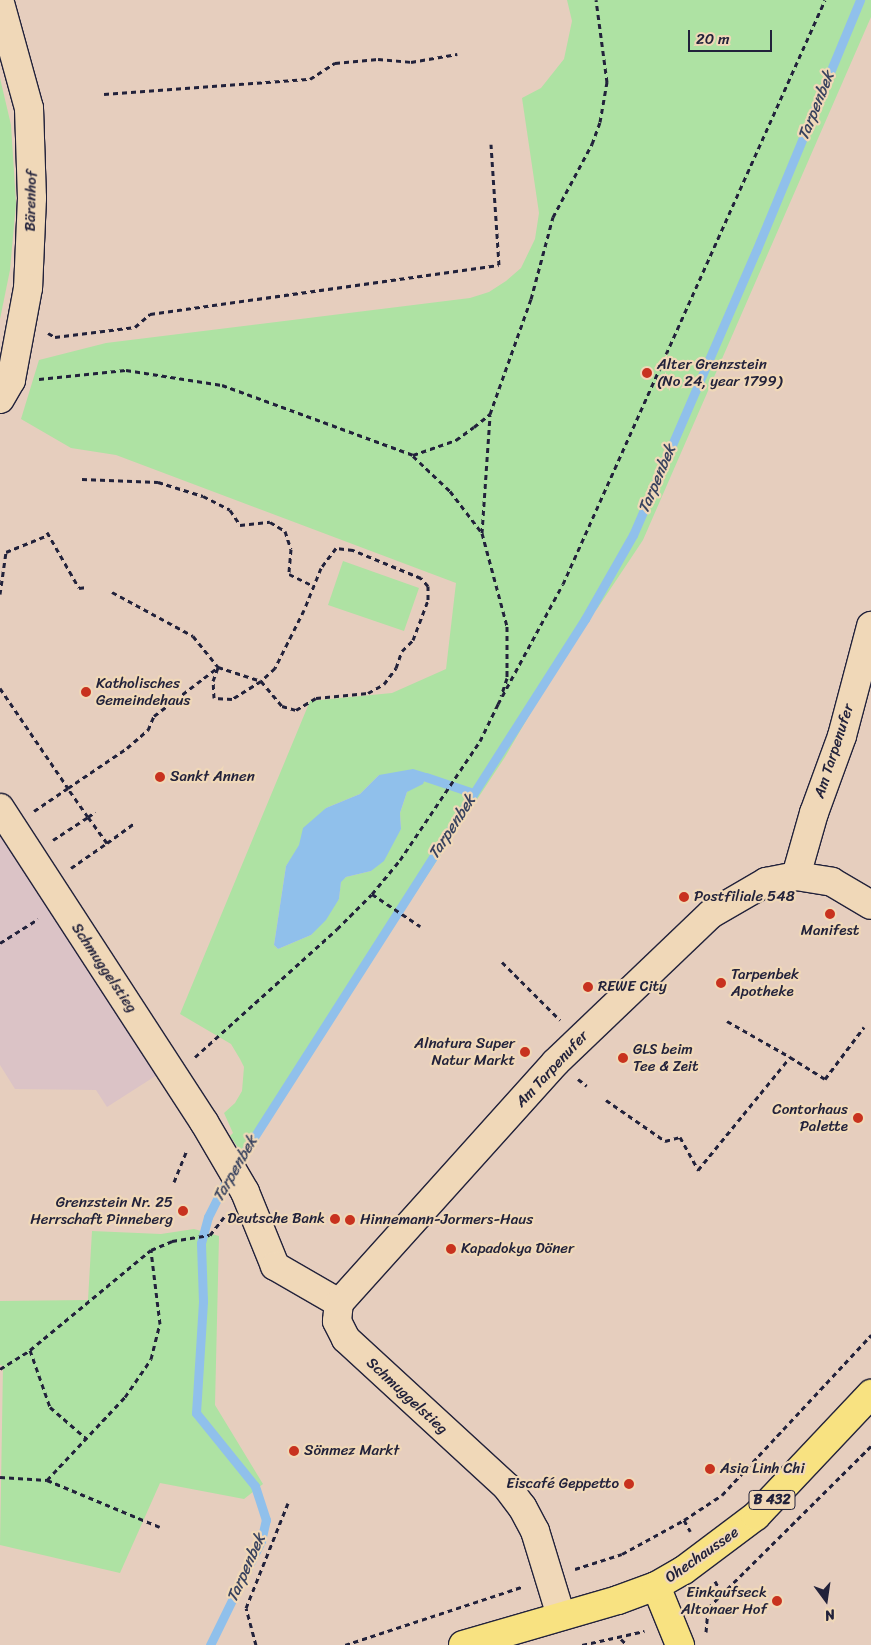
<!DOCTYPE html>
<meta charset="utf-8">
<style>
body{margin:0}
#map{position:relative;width:871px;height:1645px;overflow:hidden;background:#e6cebe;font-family:Sriracha,sans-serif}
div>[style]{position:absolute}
.built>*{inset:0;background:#dbc3c6}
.green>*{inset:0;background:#aee2a3}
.water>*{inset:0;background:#90c0eb}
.stream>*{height:9px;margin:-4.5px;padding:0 4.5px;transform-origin:4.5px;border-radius:4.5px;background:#90c0eb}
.path>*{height:3px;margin-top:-1.5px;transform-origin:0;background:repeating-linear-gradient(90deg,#22223b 0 5px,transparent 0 9px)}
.roads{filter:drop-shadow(1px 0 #22223b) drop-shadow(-1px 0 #22223b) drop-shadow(0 1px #22223b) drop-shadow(0 -1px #22223b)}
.minor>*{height:28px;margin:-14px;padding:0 14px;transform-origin:14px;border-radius:14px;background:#f0d8b8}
.major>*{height:28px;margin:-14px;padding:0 14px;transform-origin:14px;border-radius:14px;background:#f8e281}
.dots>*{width:14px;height:14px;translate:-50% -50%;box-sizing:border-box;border:2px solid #f0d8b8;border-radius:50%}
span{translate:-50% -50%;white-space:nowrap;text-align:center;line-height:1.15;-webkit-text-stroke:4.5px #f0d8b8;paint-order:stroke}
.shield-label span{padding:1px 4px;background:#f0d8b8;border:1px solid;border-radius:4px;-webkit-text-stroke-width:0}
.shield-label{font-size:14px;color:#22223b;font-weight:700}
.street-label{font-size:15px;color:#22223b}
.poi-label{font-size:15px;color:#22223b}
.left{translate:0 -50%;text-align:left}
.right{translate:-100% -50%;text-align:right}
.water-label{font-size:16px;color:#38425e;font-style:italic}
.north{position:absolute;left:801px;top:1575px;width:50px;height:50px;-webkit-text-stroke:4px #f0d8b8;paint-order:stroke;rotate:166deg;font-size:14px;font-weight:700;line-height:20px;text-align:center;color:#22223b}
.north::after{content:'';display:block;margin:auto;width:18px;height:22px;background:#22223b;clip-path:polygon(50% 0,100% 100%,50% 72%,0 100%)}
.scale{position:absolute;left:688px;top:30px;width:84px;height:22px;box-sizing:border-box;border:2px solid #22223b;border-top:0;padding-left:6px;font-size:15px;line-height:18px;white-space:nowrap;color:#22223b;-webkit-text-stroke:4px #f0d8b8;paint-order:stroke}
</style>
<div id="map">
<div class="built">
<div style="clip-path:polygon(0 820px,157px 1075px,107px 1107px,96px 1090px,15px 1089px,0 1065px)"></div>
</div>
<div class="green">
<div style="clip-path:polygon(evenodd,567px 0,871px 0,871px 17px,643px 540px,597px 609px,585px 619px,505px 757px,243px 1155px,230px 1136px,233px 1133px,224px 1113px,235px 1103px,242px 1091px,244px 1067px,240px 1059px,231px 1044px,180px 1014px,310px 701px,392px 693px,446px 669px,456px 583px,116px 455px,71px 448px,21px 419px,39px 360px,106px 343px,470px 298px,489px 292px,506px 281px,521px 268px,535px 239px,539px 213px,522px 98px,541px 88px,564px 59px,572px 21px,567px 0,379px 775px,413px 786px,407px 792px,400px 813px,401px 829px,371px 871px,346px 877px,341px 881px,339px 899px,311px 935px,278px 949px,274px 945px,286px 866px,326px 808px,360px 794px,379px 775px)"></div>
<div style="clip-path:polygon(0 78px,11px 125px,16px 203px,10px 270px,0 319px)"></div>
<div style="clip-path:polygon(343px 561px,419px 588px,404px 631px,328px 605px)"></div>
<div style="clip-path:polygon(194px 1229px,219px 1236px,215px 1405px,263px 1484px,244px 1499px,160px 1483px,120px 1573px,0 1545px,3px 1366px,0 1365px,0 1301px,88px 1300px,92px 1231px,161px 1234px)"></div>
</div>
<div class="water">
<div style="clip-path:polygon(413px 769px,426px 773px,426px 777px,423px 784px,407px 792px,400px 813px,401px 829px,384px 861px,371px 871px,346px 877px,341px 882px,339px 899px,326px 920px,311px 935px,278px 949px,274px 945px,286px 866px,299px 845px,303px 828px,326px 808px,360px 794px,379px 775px)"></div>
</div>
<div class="stream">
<div style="left:426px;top:777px;width:50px;rotate:18.8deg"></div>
<div style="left:210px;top:1645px;width:116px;rotate:-63.9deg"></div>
<div style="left:261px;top:1541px;width:22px;rotate:-77deg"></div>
<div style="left:266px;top:1520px;width:36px;rotate:-108deg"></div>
<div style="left:255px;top:1486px;width:94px;rotate:-128.9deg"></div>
<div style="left:196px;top:1413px;width:112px;rotate:-86.4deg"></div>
<div style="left:203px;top:1301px;width:58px;rotate:-92deg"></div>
<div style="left:201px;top:1243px;width:27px;rotate:-75deg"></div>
<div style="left:208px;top:1217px;width:40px;rotate:-63.4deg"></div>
<div style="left:226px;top:1181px;width:667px;rotate:-57.43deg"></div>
<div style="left:585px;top:619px;width:97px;rotate:-60.3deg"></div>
<div style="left:633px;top:535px;width:309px;rotate:-66.6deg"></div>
<div style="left:756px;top:251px;width:272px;rotate:-67.5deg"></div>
</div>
<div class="path">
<div style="left:104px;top:94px;width:207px;rotate:-4.2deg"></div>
<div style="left:310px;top:79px;width:30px;rotate:-33deg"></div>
<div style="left:335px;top:63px;width:43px;rotate:-5.3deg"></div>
<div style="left:378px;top:59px;width:33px;rotate:5deg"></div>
<div style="left:411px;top:62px;width:47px;rotate:-9.9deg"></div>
<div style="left:48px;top:333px;width:8px;rotate:30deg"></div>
<div style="left:55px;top:337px;width:81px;rotate:-7.1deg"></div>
<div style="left:135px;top:327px;width:20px;rotate:-41deg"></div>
<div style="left:150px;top:314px;width:352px;rotate:-8deg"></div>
<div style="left:499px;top:265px;width:121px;rotate:-93.8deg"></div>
<div style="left:39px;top:379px;width:87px;rotate:-5.9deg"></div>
<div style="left:126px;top:370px;width:97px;rotate:8.9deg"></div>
<div style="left:222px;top:385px;width:203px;rotate:20.1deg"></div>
<div style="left:413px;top:455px;width:46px;rotate:-19.2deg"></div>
<div style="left:456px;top:440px;width:22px;rotate:-36deg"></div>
<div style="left:474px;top:427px;width:21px;rotate:-39deg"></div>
<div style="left:490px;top:414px;width:122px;rotate:-70.4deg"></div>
<div style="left:531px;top:299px;width:85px;rotate:-75deg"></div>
<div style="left:553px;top:217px;width:83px;rotate:-61.9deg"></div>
<div style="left:592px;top:144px;width:23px;rotate:-70deg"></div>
<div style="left:600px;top:122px;width:41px;rotate:-80.1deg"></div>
<div style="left:607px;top:82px;width:83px;rotate:-97.6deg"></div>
<div style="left:413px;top:456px;width:51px;rotate:43.4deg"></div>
<div style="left:450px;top:491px;width:53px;rotate:52.7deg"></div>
<div style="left:482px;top:533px;width:118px;rotate:-86.1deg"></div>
<div style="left:82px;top:479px;width:76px;rotate:2.3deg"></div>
<div style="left:158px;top:482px;width:47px;rotate:17.3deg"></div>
<div style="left:203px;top:496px;width:30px;rotate:27deg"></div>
<div style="left:230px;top:510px;width:18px;rotate:56deg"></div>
<div style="left:240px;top:525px;width:30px;rotate:-6deg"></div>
<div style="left:270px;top:522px;width:17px;rotate:31deg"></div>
<div style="left:285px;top:531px;width:19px;rotate:72deg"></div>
<div style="left:291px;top:549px;width:25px;rotate:95deg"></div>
<div style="left:289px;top:574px;width:28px;rotate:26deg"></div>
<div style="left:47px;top:532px;width:64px;rotate:60.3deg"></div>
<div style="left:79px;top:588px;width:8px;rotate:-7deg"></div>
<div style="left:482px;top:533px;width:96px;rotate:75deg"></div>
<div style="left:507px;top:626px;width:52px;rotate:90deg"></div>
<div style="left:507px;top:678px;width:19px;rotate:108deg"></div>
<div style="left:112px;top:592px;width:92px;rotate:28.5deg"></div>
<div style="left:193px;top:636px;width:40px;rotate:51deg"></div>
<div style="left:218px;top:667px;width:45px;rotate:18deg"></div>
<div style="left:261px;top:681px;width:33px;rotate:50deg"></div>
<div style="left:282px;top:706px;width:15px;rotate:16deg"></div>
<div style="left:296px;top:710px;width:23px;rotate:-31deg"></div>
<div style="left:316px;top:698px;width:52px;rotate:-5.5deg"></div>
<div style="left:368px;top:693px;width:18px;rotate:-29deg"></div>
<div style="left:384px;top:684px;width:20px;rotate:-53deg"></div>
<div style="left:396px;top:668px;width:18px;rotate:-71deg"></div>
<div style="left:402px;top:651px;width:16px;rotate:-45deg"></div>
<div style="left:413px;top:640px;width:43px;rotate:-69.4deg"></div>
<div style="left:428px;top:600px;width:14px;rotate:-90deg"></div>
<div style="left:428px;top:586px;width:11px;rotate:-131deg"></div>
<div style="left:421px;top:578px;width:74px;rotate:-157.6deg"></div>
<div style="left:353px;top:550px;width:17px;rotate:-173deg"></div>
<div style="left:336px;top:548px;width:25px;rotate:127deg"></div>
<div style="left:321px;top:568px;width:45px;rotate:112deg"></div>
<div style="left:304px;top:610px;width:65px;rotate:116.6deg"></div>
<div style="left:275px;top:668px;width:19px;rotate:137deg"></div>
<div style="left:261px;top:681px;width:34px;rotate:148deg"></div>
<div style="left:232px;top:699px;width:18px;rotate:-177deg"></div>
<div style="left:214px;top:698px;width:17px;rotate:-93deg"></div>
<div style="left:213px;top:681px;width:15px;rotate:-70deg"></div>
<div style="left:0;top:594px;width:42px;rotate:-81.9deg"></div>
<div style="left:6px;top:552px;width:45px;rotate:-22deg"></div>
<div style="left:0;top:688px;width:121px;rotate:55.8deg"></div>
<div style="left:68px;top:788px;width:41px;rotate:145.9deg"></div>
<div style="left:498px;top:704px;width:136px;rotate:-61.6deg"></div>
<div style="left:563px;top:584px;width:640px;rotate:-65.84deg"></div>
<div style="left:53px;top:840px;width:42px;rotate:-33.3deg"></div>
<div style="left:88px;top:817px;width:35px;rotate:-125deg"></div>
<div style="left:68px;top:788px;width:71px;rotate:-34.1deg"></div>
<div style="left:127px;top:748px;width:28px;rotate:-41deg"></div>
<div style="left:148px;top:730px;width:15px;rotate:-67deg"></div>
<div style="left:154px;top:716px;width:79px;rotate:-37.3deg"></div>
<div style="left:107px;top:843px;width:34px;rotate:-36deg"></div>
<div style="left:71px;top:868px;width:44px;rotate:-34.8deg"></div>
<div style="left:107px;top:843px;width:32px;rotate:-126deg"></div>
<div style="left:88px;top:817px;width:9px;rotate:-36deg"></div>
<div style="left:372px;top:894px;width:58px;rotate:33.7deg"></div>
<div style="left:0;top:943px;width:45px;rotate:-32.3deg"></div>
<div style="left:502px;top:962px;width:82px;rotate:45deg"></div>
<div style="left:727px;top:1021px;width:73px;rotate:29.7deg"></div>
<div style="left:195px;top:1057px;width:191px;rotate:-42deg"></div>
<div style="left:337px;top:929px;width:49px;rotate:-45deg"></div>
<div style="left:372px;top:894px;width:44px;rotate:-50.5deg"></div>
<div style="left:400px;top:860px;width:143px;rotate:-56.1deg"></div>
<div style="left:480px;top:741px;width:43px;rotate:-64deg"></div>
<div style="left:578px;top:1079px;width:11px;rotate:38deg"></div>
<div style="left:606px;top:1100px;width:72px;rotate:34.8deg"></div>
<div style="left:665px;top:1141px;width:16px;rotate:-15deg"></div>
<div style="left:680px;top:1137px;width:38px;rotate:61deg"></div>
<div style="left:698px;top:1170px;width:146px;rotate:-50.8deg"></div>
<div style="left:790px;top:1057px;width:41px;rotate:32.2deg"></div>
<div style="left:825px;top:1079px;width:65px;rotate:-53.1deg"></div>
<div style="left:174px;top:1182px;width:35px;rotate:-68deg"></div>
<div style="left:30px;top:1350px;width:60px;rotate:70.7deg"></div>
<div style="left:50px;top:1407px;width:49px;rotate:40.9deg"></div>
<div style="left:0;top:1369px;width:36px;rotate:-32deg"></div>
<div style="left:30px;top:1350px;width:157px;rotate:-39.6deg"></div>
<div style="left:151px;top:1250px;width:23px;rotate:-23deg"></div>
<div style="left:172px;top:1241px;width:38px;rotate:-9deg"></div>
<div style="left:210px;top:1235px;width:23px;rotate:-52deg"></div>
<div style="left:0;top:1477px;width:47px;rotate:3.7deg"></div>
<div style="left:47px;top:1480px;width:122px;rotate:22.6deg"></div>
<div style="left:47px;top:1480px;width:114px;rotate:-46.8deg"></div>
<div style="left:125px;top:1397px;width:46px;rotate:-55.6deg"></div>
<div style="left:151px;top:1359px;width:36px;rotate:-76deg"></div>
<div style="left:160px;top:1324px;width:74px;rotate:-97deg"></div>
<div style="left:684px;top:1520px;width:13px;rotate:61deg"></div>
<div style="left:575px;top:1569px;width:49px;rotate:-17.7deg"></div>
<div style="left:622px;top:1554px;width:71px;rotate:-28.7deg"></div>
<div style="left:684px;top:1520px;width:45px;rotate:-33.3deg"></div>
<div style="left:722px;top:1495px;width:219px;rotate:-47deg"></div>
<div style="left:715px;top:1581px;width:15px;rotate:62deg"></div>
<div style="left:697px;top:1612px;width:12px;rotate:-20deg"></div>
<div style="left:708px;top:1608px;width:230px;rotate:-44.8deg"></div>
<div style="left:706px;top:1632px;width:24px;rotate:-85deg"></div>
<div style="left:621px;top:1639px;width:8px;rotate:45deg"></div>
<div style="left:256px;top:1645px;width:38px;rotate:-105deg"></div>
<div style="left:246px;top:1608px;width:113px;rotate:-68.2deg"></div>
<div style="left:345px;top:1645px;width:188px;rotate:-18.2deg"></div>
<div style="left:582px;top:1645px;width:64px;rotate:-12.7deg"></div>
</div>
<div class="roads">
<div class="minor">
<div style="left:0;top:3px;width:109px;rotate:74.6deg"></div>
<div style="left:29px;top:108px;width:90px;rotate:88.1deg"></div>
<div style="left:32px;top:198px;width:90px;rotate:92.5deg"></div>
<div style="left:28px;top:288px;width:94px;rotate:100.5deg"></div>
<div style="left:11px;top:380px;width:22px;rotate:120deg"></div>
<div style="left:0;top:808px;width:374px;rotate:57deg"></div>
<div style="left:204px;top:1122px;width:81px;rotate:59.6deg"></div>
<div style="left:245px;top:1192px;width:80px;rotate:67.9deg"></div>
<div style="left:275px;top:1266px;width:74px;rotate:30deg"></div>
<div style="left:796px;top:876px;width:66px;rotate:-74.1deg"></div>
<div style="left:814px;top:813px;width:82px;rotate:-70deg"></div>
<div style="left:842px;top:736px;width:114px;rotate:-75.2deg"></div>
<div style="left:561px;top:1616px;width:89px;rotate:-107deg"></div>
<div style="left:535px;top:1531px;width:27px;rotate:-118deg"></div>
<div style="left:522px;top:1507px;width:25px;rotate:-127deg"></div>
<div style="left:507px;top:1487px;width:219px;rotate:-137.4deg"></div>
<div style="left:346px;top:1339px;width:20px;rotate:-117deg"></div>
<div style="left:337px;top:1321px;width:18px;rotate:-84deg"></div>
<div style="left:339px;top:1303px;width:324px;rotate:-48deg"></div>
<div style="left:556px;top:1062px;width:214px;rotate:-43.7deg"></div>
<div style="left:711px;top:914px;width:64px;rotate:-30.2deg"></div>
<div style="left:766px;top:882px;width:31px;rotate:-11deg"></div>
<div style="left:796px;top:876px;width:36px;rotate:9deg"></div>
<div style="left:832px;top:882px;width:45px;rotate:30.5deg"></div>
</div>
<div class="major">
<div style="left:656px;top:1586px;width:64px;rotate:67.9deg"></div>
<div style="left:463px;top:1645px;width:161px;rotate:-16.2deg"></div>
<div style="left:618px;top:1600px;width:40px;rotate:-20.2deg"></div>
<div style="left:656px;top:1586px;width:32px;rotate:-30deg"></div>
<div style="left:684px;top:1570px;width:90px;rotate:-36.9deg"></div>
<div style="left:756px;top:1516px;width:168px;rotate:-46.7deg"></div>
</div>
</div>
<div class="dots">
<div style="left:647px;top:373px;background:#c8321e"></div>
<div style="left:86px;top:692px;background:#c8321e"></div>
<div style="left:160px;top:777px;background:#c8321e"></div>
<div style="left:684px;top:897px;background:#c8321e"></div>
<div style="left:830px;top:914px;background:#c8321e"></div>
<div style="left:721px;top:983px;background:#c8321e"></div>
<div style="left:588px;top:987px;background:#c8321e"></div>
<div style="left:525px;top:1052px;background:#c8321e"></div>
<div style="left:623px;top:1058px;background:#c8321e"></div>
<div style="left:858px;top:1118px;background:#c8321e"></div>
<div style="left:183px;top:1211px;background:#c8321e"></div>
<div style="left:335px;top:1219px;background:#c8321e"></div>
<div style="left:350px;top:1220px;background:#c8321e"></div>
<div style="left:451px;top:1249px;background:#c8321e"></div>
<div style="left:294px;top:1451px;background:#c8321e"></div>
<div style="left:710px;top:1469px;background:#c8321e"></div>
<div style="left:629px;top:1484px;background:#c8321e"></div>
<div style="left:777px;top:1601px;background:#c8321e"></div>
</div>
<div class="shield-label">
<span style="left:772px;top:1500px">B 432</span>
</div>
<div class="street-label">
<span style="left:31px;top:201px;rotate:-89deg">Bärenhof</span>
<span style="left:834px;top:751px;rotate:-72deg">Am Tarpenufer</span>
<span style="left:104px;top:968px;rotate:56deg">Schmuggelstieg</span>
<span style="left:552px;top:1069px;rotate:-47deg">Am Tarpenufer</span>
<span style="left:407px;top:1396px;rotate:43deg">Schmuggelstieg</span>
<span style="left:702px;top:1555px;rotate:-35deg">Ohechaussee</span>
</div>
<div class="poi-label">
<span class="left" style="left:657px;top:373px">Alter Grenzstein<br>(No 24, year 1799)</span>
<span class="left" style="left:96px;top:692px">Katholisches<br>Gemeindehaus</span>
<span class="left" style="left:170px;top:777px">Sankt Annen</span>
<span class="left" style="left:694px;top:897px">Postfiliale 548</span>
<span style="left:830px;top:931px">Manifest</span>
<span class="left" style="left:731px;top:983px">Tarpenbek<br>Apotheke</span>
<span class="left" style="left:598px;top:987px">REWE City</span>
<span class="right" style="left:515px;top:1052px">Alnatura Super<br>Natur Markt</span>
<span class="left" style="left:633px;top:1058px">GLS beim<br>Tee &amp; Zeit</span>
<span class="right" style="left:848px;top:1118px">Contorhaus<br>Palette</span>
<span class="right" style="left:173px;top:1211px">Grenzstein Nr. 25<br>Herrschaft Pinneberg</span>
<span class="right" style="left:325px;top:1219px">Deutsche Bank</span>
<span class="left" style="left:360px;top:1220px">Hinnemann-Jormers-Haus</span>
<span class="left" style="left:461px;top:1249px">Kapadokya Döner</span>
<span class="left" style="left:304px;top:1451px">Sönmez Markt</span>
<span class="left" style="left:720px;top:1469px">Asia Linh Chi</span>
<span class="right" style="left:619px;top:1484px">Eiscafé Geppetto</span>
<span class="right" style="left:767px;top:1601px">Einkaufseck<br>Altonaer Hof</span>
</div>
<div class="water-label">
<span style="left:816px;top:106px;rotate:-68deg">Tarpenbek</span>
<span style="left:657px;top:479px;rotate:-67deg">Tarpenbek</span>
<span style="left:452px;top:827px;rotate:-57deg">Tarpenbek</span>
<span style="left:235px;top:1169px;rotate:-60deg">Tarpenbek</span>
<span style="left:246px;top:1568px;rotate:-66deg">Tarpenbek</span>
</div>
<div class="north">N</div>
<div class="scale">20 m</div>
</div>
